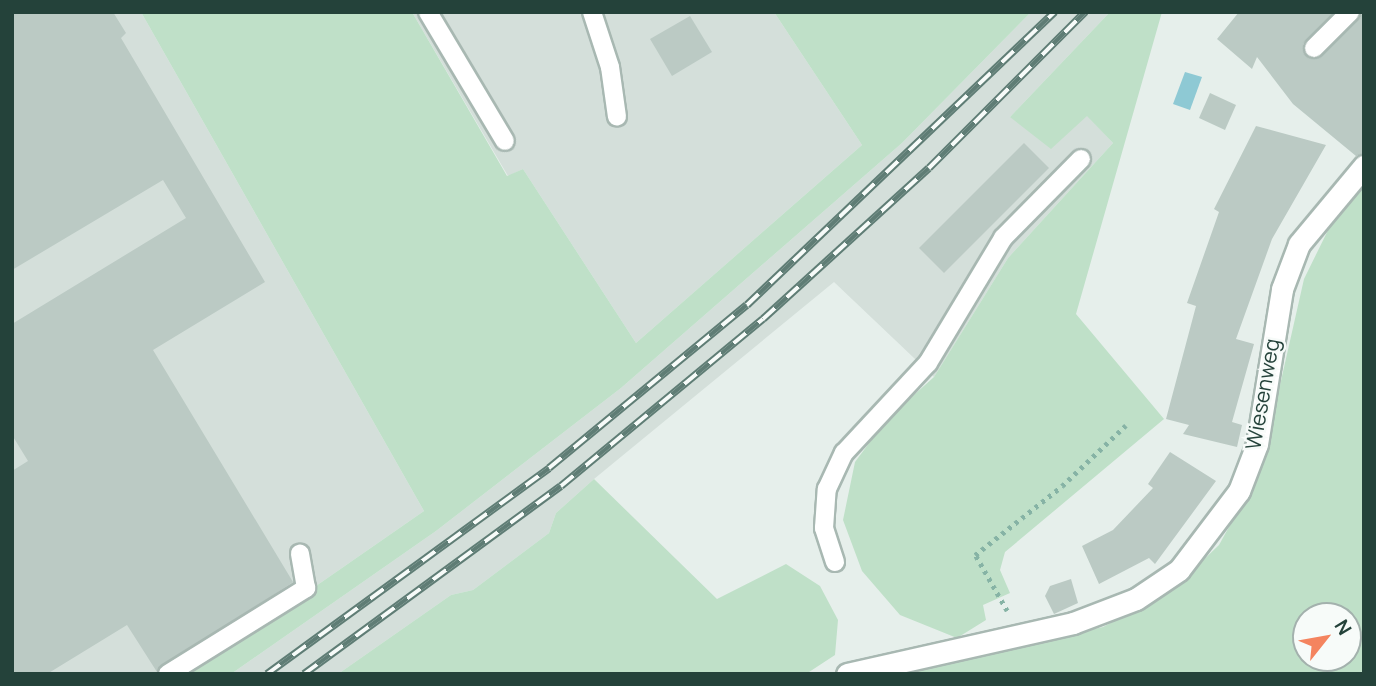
<!DOCTYPE html>
<style>
body{margin:0}
#map{position:relative;width:1376px;height:686px;overflow:hidden;background:#e6efeb;font-family:Manrope,sans-serif}
div>[style]{position:absolute}
.built>*{inset:0;background:#d4dfda}
.green>*{inset:0;background:#bfe0c8}
.water>*{inset:0;background:#8ec9d4}
.building>*{inset:0;background:#bbcac4}
.path>*{height:4.5px;margin-top:-2.25px;transform-origin:0;background:repeating-linear-gradient(90deg,#86b3a5 0 3.5px,transparent 0 8.5px)}
.roads{filter:drop-shadow(2px 0 #a8b8b2) drop-shadow(-2px 0 #a8b8b2) drop-shadow(0 2px #a8b8b2) drop-shadow(0 -2px #a8b8b2)}
.service>*{height:18px;margin:-9px;padding:0 9px;transform-origin:9px;border-radius:9px;background:#fff}
.minor>*{height:21px;margin:-10.5px;padding:0 10.5px;transform-origin:10.5px;border-radius:10.5px;background:#fff}
.rail>*{height:8px;margin-top:-4px;transform-origin:0;background:repeating-linear-gradient(90deg,#f7fbf9 0 16px,#5f7d75 0 32px);box-sizing:border-box;border-block:2px solid #5f7d75}
span{translate:-50% -50%;white-space:nowrap;text-align:center;line-height:1.15;-webkit-text-stroke:5px #f7fbf9;paint-order:stroke}
.street-label{font-size:21px;color:#24423a}
.frame{position:absolute;inset:0;border:14px solid #24423a;pointer-events:none}
.north{position:absolute;left:1292px;top:602px;width:70px;height:70px;box-sizing:border-box;background:#f7fbf9;border:2px solid #a3b1ad;border-radius:50%;rotate:59deg;font-size:19px;font-weight:700;line-height:28px;text-align:center;color:#24423a}
.north::after{content:'';display:block;margin:auto;width:24px;height:32px;background:#f4845f;clip-path:polygon(50% 0,100% 100%,50% 72%,0 100%)}
</style>
<div id="map">
<div class="built">
<div style="clip-path:polygon(12px 12px,141px 12px,424px 511px,189px 674px,12px 674px)"></div>
<div style="clip-path:polygon(412px 12px,774px 12px,862px 145px,636px 343px,523px 169px,508px 176px)"></div>
<div style="clip-path:polygon(1031px 12px,1110px 12px,1010px 117px,1087px 115px,1113px 143px,1008px 258px,934px 377px,834px 282px,594px 479px,556px 513px,549px 533px,473px 590px,451px 595px,338px 674px,231px 674px,436px 531px,621px 388px,902px 143px)"></div>
</div>
<div class="green">
<div style="clip-path:polygon(141px 12px,412px 12px,507px 176px,523px 169px,636px 343px,862px 145px,774px 12px,1031px 12px,902px 143px,621px 388px,436px 531px,231px 674px,189px 674px,424px 511px)"></div>
<div style="clip-path:polygon(1110px 12px,1162px 12px,1076px 314px,1164px 419px,1005px 552px,1000px 570px,1010px 593px,983px 605px,986px 620px,957px 638px,900px 615px,862px 571px,843px 520px,855px 462px,887px 419px,934px 377px,1008px 258px,1113px 143px,1087px 116px,1051px 149px,1010px 117px)"></div>
<div style="clip-path:polygon(evenodd,1364px 185px,1364px 674px,898px 674px,1103px 627px,1170px 592px,1219px 545px,1261px 469px,1304px 279px,1336px 214px,1364px 185px,1306px 616px,1348px 616px,1348px 658px,1306px 658px,1306px 616px)"></div>
<div style="clip-path:polygon(594px 479px,717px 599px,786px 564px,820px 586px,838px 620px,835px 655px,806px 674px,338px 674px,451px 595px,473px 590px,549px 533px,556px 513px)"></div>
</div>
<div class="water">
<div style="clip-path:polygon(1185px 72px,1202px 77px,1190px 110px,1173px 104px)"></div>
</div>
<div class="building">
<div style="clip-path:polygon(12px 12px,113px 12px,126px 33px,121px 38px,265px 282px,153px 350px,293px 582px,157px 672px,127px 625px,47px 674px,12px 674px,12px 471px,28px 461px,12px 435px,12px 324px,186px 218px,163px 180px,12px 270px)"></div>
<div style="clip-path:polygon(1239px 12px,1334px 12px,1303px 44px,1312px 59px,1364px 12px,1364px 153px,1356px 156px,1293px 104px,1257px 57px,1252px 69px,1217px 39px)"></div>
<div style="clip-path:polygon(690px 16px,712px 52px,672px 76px,650px 39px)"></div>
<div style="clip-path:polygon(1210px 93px,1236px 105px,1225px 130px,1199px 118px)"></div>
<div style="clip-path:polygon(1256px 126px,1326px 145px,1272px 239px,1236px 339px,1254px 344px,1232px 422px,1242px 425px,1237px 447px,1183px 434px,1189px 425px,1166px 419px,1196px 306px,1187px 303px,1219px 212px,1214px 209px)"></div>
<div style="clip-path:polygon(1024px 143px,1049px 168px,944px 273px,919px 248px)"></div>
<div style="clip-path:polygon(1170px 452px,1216px 481px,1155px 564px,1149px 558px,1099px 584px,1082px 546px,1113px 530px,1153px 488px,1148px 484px)"></div>
<div style="clip-path:polygon(1071px 579px,1078px 603px,1054px 614px,1045px 596px,1050px 586px)"></div>
</div>
<div class="path">
<div style="left:1007px;top:611px;width:64px;rotate:-119.7deg"></div>
<div style="left:975px;top:555px;width:111px;rotate:-38.4deg"></div>
<div style="left:1062px;top:486px;width:88px;rotate:-43.6deg"></div>
</div>
<div class="roads">
<div class="service">
<div style="left:428px;top:12px;width:150px;rotate:59.2deg"></div>
<div style="left:592px;top:12px;width:58px;rotate:71.9deg"></div>
<div style="left:610px;top:67px;width:50px;rotate:82deg"></div>
<div style="left:1314px;top:48px;width:51px;rotate:-45deg"></div>
<div style="left:835px;top:562px;width:36px;rotate:-108deg"></div>
<div style="left:824px;top:528px;width:39px;rotate:-86deg"></div>
<div style="left:827px;top:489px;width:40px;rotate:-65deg"></div>
<div style="left:844px;top:453px;width:123px;rotate:-47deg"></div>
<div style="left:928px;top:363px;width:146px;rotate:-59deg"></div>
<div style="left:1003px;top:238px;width:111px;rotate:-45.4deg"></div>
<div style="left:168px;top:674px;width:163px;rotate:-31.9deg"></div>
<div style="left:306px;top:588px;width:35px;rotate:-100deg"></div>
</div>
<div class="minor">
<div style="left:847px;top:674px;width:232px;rotate:-12.7deg"></div>
<div style="left:1073px;top:623px;width:67px;rotate:-20.9deg"></div>
<div style="left:1136px;top:599px;width:52px;rotate:-34deg"></div>
<div style="left:1179px;top:570px;width:99px;rotate:-52.8deg"></div>
<div style="left:1239px;top:491px;width:50px;rotate:-69deg"></div>
<div style="left:1257px;top:444px;width:157px;rotate:-80.8deg"></div>
<div style="left:1282px;top:289px;width:48px;rotate:-69.3deg"></div>
<div style="left:1299px;top:244px;width:102px;rotate:-50.2deg"></div>
</div>
</div>
<div class="rail">
<div style="left:267px;top:674px;width:349px;rotate:-36.1deg"></div>
<div style="left:549px;top:468px;width:256px;rotate:-39.5deg"></div>
<div style="left:747px;top:305px;width:425px;rotate:-43.6deg"></div>
<div style="left:304px;top:674px;width:318px;rotate:-36.2deg"></div>
<div style="left:561px;top:486px;width:262px;rotate:-39.6deg"></div>
<div style="left:763px;top:319px;width:224px;rotate:-42.3deg"></div>
<div style="left:929px;top:168px;width:221px;rotate:-45deg"></div>
</div>
<div class="street-label">
<span style="left:1262px;top:394px;rotate:-80deg">Wiesenweg</span>
</div>
<div class="frame"></div>
<div class="north">N</div>
</div>
